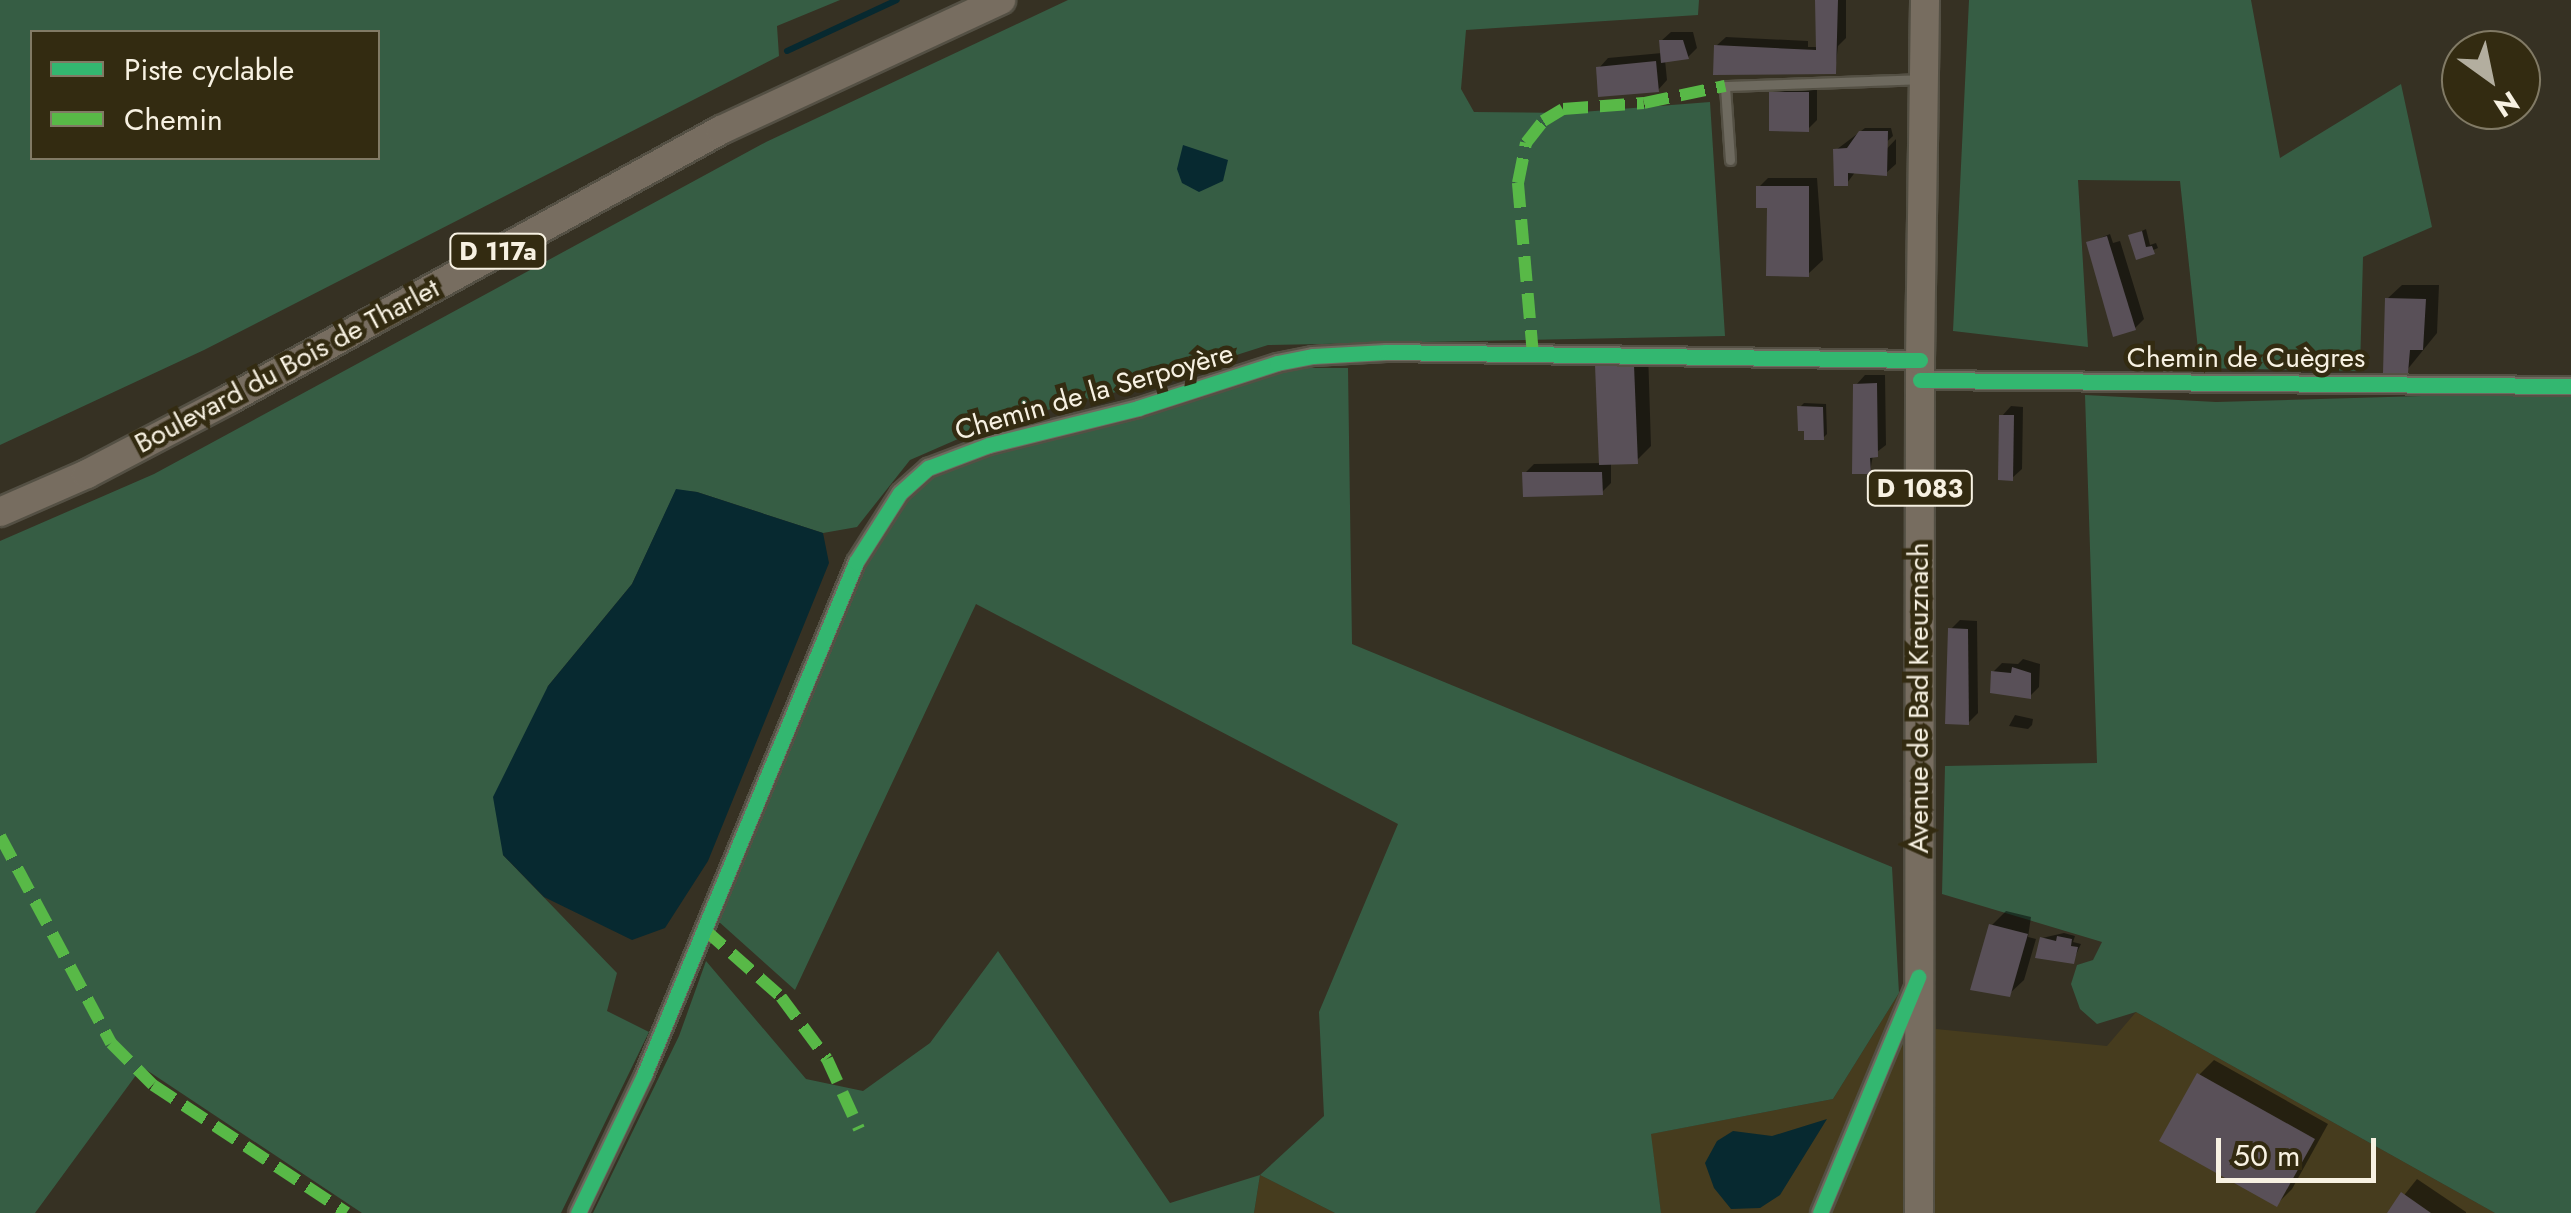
<!DOCTYPE html>
<meta charset="utf-8">
<style>
body{margin:0}
#map{position:relative;width:2571px;height:1213px;overflow:hidden;background:#363123;font-family:Jost,sans-serif}
div>[style]{position:absolute}
.built>*{inset:0;background:#463c1e}
.green>*{inset:0;background:#365d44}
.water>*{inset:0;background:#072930}
.shadow>*{inset:0;background:#0007}
.stream>*{height:6px;margin:-3px;padding:0 3px;transform-origin:3px;border-radius:3px;background:#072930}
.building>*{inset:0;background:#595058}
.roads{filter:drop-shadow(2px 0 #545044) drop-shadow(-2px 0 #545044) drop-shadow(0 2px #545044) drop-shadow(0 -2px #545044)}
.lane>*{height:9px;margin:-4.5px;padding:0 4.5px;transform-origin:4.5px;border-radius:4.5px;background:#6e6a5f}
.street>*{height:18px;margin:-9px;padding:0 9px;transform-origin:9px;border-radius:9px;background:#6e6a5f}
.primary>*{height:28px;margin:-14px;padding:0 14px;transform-origin:14px;border-radius:14px;background:#776d60}
.quiet>*{height:12px;margin-top:-6px;transform-origin:0;background:repeating-linear-gradient(90deg,#58b947 0 25px,transparent 0 37px)}
.cycleway>*{height:15px;margin:-7.5px;padding:0 7.5px;transform-origin:7.5px;border-radius:7.5px;background:#33b770}
span{translate:-50% -50%;white-space:nowrap;text-align:center;line-height:1.15;-webkit-text-stroke:9px #332b11;paint-order:stroke}
.shield-label span{padding:2px 8px;background:#332b11;border:2px solid;border-radius:8px;-webkit-text-stroke-width:0}
.shield-label{font-size:25px;color:#f7f1e2;font-weight:700}
.street-label{font-size:28px;color:#f7f1e2}
.legend{position:absolute;left:30px;top:30px;width:350px;height:130px;box-sizing:border-box;background:#332b11;border:2px solid #817a65;margin:0;padding:12px 18px;list-style:none;font-size:30px;color:#f7f1e2}
.legend li{display:flex;align-items:center;gap:20px;height:50px}
.legend b{width:50px;border:2px solid #817a65}
.north{position:absolute;left:2441px;top:30px;width:100px;height:100px;box-sizing:border-box;background:#332b11;border:2px solid #817a65;border-radius:50%;rotate:147deg;font-size:28px;font-weight:700;line-height:40px;text-align:center;color:#f7f1e2}
.north::after{content:'';display:block;margin:auto;width:35px;height:45px;background:#b3ae9f;clip-path:polygon(50% 0,100% 100%,50% 72%,0 100%)}
.scale{position:absolute;left:2216px;top:1138px;width:160px;height:45px;box-sizing:border-box;border:5px solid #f7f1e2;border-top:0;padding-left:12px;font-size:30px;line-height:35px;white-space:nowrap;color:#f7f1e2;-webkit-text-stroke:8px #332b11;paint-order:stroke}
</style>
<div id="map">
<div class="built">
<div style="clip-path:polygon(1899px 993px,1934px 997px,1936px 1029px,2107px 1046px,2136px 1012px,2495px 1213px,1661px 1213px,1650px 1134px,1833px 1099px)"></div>
<div style="clip-path:polygon(1260px 1175px,1335px 1213px,1254px 1213px)"></div>
</div>
<div class="green">
<div style="clip-path:polygon(evenodd,0 0,840px 0,777px 26px,779px 56px,204px 350px,0 445px,0 0,32px 32px,378px 32px,378px 158px,32px 158px,32px 32px)"></div>
<div style="clip-path:polygon(1068px 0,1699px 0,1698px 15px,1466px 30px,1461px 89px,1474px 112px,1569px 113px,1710px 102px,1725px 336px,1268px 345px,1139px 386px,990px 425px,910px 460px,857px 527px,823px 533px,697px 492px,676px 490px,632px 584px,548px 686px,503px 855px,617px 973px,607px 1011px,649px 1032px,561px 1213px,362px 1213px,142px 1067px,35px 1213px,0 1213px,0 541px,154px 474px,766px 142px)"></div>
<div style="clip-path:polygon(1969px 0,2251px 0,2280px 158px,2401px 84px,2432px 227px,2363px 257px,2360px 371px,2200px 368px,2180px 181px,2078px 180px,2088px 347px,1953px 331px)"></div>
<div style="clip-path:polygon(1289px 368px,1348px 368px,1352px 644px,1892px 867px,1899px 993px,1833px 1099px,1651px 1134px,1661px 1213px,1335px 1213px,1260px 1175px,1254px 1213px,593px 1213px,679px 1036px,706px 961px,806px 1079px,863px 1091px,930px 1043px,998px 951px,1170px 1203px,1260px 1175px,1324px 1116px,1319px 1012px,1398px 824px,976px 604px,795px 990px,718px 921px,869px 555px,905px 499px,928px 478px,1000px 449px,1173px 407px)"></div>
<div style="clip-path:polygon(2490px 394px,2571px 395px,2571px 1213px,2495px 1213px,2136px 1012px,2097px 1024px,2080px 1009px,2071px 984px,2077px 965px,2093px 960px,2102px 942px,1942px 894px,1945px 766px,2097px 763px,2085px 395px,2216px 402px)"></div>
</div>
<div class="water">
<div style="clip-path:polygon(1183px 145px,1228px 160px,1223px 181px,1199px 192px,1182px 183px,1177px 169px)"></div>
<div style="clip-path:polygon(676px 489px,697px 492px,823px 533px,829px 563px,708px 861px,665px 928px,632px 940px,544px 897px,503px 855px,493px 797px,548px 686px,632px 584px)"></div>
<div style="clip-path:polygon(1827px 1119px,1780px 1195px,1760px 1208px,1731px 1209px,1714px 1188px,1705px 1163px,1717px 1141px,1733px 1131px,1772px 1136px)"></div>
</div>
<div class="shadow">
<div style="clip-path:polygon(1818px 0,1846px 0,1846px 38px,1838px 46px,1835px 71px,1716px 46px,1726px 37px,1808px 41px,1808px 47px,1819px 47px)"></div>
<div style="clip-path:polygon(1671px 32px,1693px 32px,1697px 48px,1688px 57px,1665px 60px,1667px 80px,1658px 90px,1599px 68px,1608px 58px,1662px 53px,1661px 41px)"></div>
<div style="clip-path:polygon(1781px 84px,1817px 84px,1817px 120px,1808px 129px,1772px 93px)"></div>
<div style="clip-path:polygon(1865px 128px,1891px 128px,1893px 136px,1877px 151px,1881px 155px,1896px 139px,1896px 164px,1886px 173px,1856px 171px,1847px 183px,1836px 150px)"></div>
<div style="clip-path:polygon(1768px 178px,1817px 178px,1823px 260px,1808px 274px,1758px 188px)"></div>
<div style="clip-path:polygon(2146px 229px,2150px 245px,2156px 243px,2158px 248px,2137px 257px,2131px 236px)"></div>
<div style="clip-path:polygon(2110px 234px,2113px 243px,2120px 241px,2144px 319px,2135px 328px,2088px 243px)"></div>
<div style="clip-path:polygon(2402px 285px,2439px 285px,2437px 333px,2407px 370px,2387px 299px)"></div>
<div style="clip-path:polygon(1612px 351px,1648px 351px,1651px 446px,1636px 461px,1611px 462px,1611px 483px,1602px 492px,1525px 473px,1534px 464px,1604px 463px,1597px 366px)"></div>
<div style="clip-path:polygon(1865px 375px,1885px 375px,1886px 445px,1873px 455px,1870px 472px,1856px 385px)"></div>
<div style="clip-path:polygon(1804px 403px,1826px 404px,1827px 434px,1823px 438px,1800px 407px)"></div>
<div style="clip-path:polygon(2011px 406px,2023px 407px,2022px 469px,2012px 478px,2002px 416px)"></div>
<div style="clip-path:polygon(1960px 620px,1977px 621px,1978px 713px,1968px 723px,1951px 629px)"></div>
<div style="clip-path:polygon(2023px 659px,2040px 664px,2039px 687px,2030px 696px,1993px 672px,2002px 663px,2018px 664px)"></div>
<div style="clip-path:polygon(2015px 715px,2033px 719px,2032px 725px,2028px 729px,2009px 726px)"></div>
<div style="clip-path:polygon(2006px 911px,2031px 917px,2028px 937px,2036px 939px,2024px 980px,2009px 994px,1991px 926px)"></div>
<div style="clip-path:polygon(2064px 933px,2075px 936px,2073px 942px,2081px 944px,2073px 961px,2042px 938px)"></div>
<div style="clip-path:polygon(2214px 1060px,2328px 1124px,2292px 1189px,2277px 1204px,2199px 1075px)"></div>
<div style="clip-path:polygon(2417px 1179px,2466px 1212px,2466px 1213px,2390px 1213px)"></div>
</div>
<div class="stream">
<div style="left:787px;top:51px;width:121px;rotate:-24.9deg"></div>
</div>
<div class="building">
<div style="clip-path:polygon(1815px 0,1838px 0,1836px 74px,1713px 75px,1714px 45px,1816px 50px)"></div>
<div style="clip-path:polygon(1659px 40px,1683px 40px,1689px 59px,1661px 63px)"></div>
<div style="clip-path:polygon(1656px 61px,1659px 92px,1598px 97px,1596px 67px)"></div>
<div style="clip-path:polygon(1769px 92px,1809px 92px,1809px 132px,1769px 131px)"></div>
<div style="clip-path:polygon(1859px 131px,1888px 131px,1887px 176px,1848px 173px,1848px 186px,1834px 186px,1833px 149px,1847px 148px)"></div>
<div style="clip-path:polygon(1756px 186px,1809px 186px,1809px 277px,1766px 276px,1767px 208px,1756px 208px)"></div>
<div style="clip-path:polygon(2142px 231px,2146px 247px,2152px 246px,2155px 254px,2136px 260px,2128px 235px)"></div>
<div style="clip-path:polygon(2107px 236px,2136px 330px,2113px 337px,2086px 242px)"></div>
<div style="clip-path:polygon(2385px 298px,2426px 299px,2423px 350px,2410px 350px,2408px 373px,2383px 373px)"></div>
<div style="clip-path:polygon(1595px 365px,1634px 365px,1638px 464px,1599px 465px)"></div>
<div style="clip-path:polygon(1877px 383px,1878px 457px,1870px 458px,1871px 474px,1852px 474px,1853px 384px)"></div>
<div style="clip-path:polygon(1797px 406px,1823px 407px,1824px 440px,1804px 440px,1804px 431px,1798px 431px)"></div>
<div style="clip-path:polygon(1999px 415px,2014px 415px,2013px 481px,1998px 480px)"></div>
<div style="clip-path:polygon(1522px 472px,1602px 472px,1603px 495px,1523px 497px)"></div>
<div style="clip-path:polygon(1948px 628px,1968px 629px,1969px 725px,1945px 724px)"></div>
<div style="clip-path:polygon(2012px 667px,2031px 673px,2031px 699px,1990px 693px,1991px 671px,2011px 673px)"></div>
<div style="clip-path:polygon(1989px 924px,2028px 934px,2010px 997px,1970px 990px)"></div>
<div style="clip-path:polygon(2057px 936px,2072px 939px,2071px 946px,2078px 947px,2074px 964px,2035px 958px,2040px 937px,2056px 941px)"></div>
<div style="clip-path:polygon(2197px 1073px,2315px 1139px,2277px 1207px,2159px 1141px)"></div>
<div style="clip-path:polygon(2401px 1192px,2431px 1213px,2387px 1213px)"></div>
</div>
<div class="roads">
<div class="lane">
<div style="left:1730px;top:160px;width:74px;rotate:-93.9deg"></div>
<div style="left:1725px;top:86px;width:196px;rotate:-2deg"></div>
</div>
<div class="street">
<div style="left:1920px;top:380px;width:651px;rotate:0.53deg"></div>
<div style="left:578px;top:1213px;width:153px;rotate:-64.4deg"></div>
<div style="left:644px;top:1075px;width:555px;rotate:-67.55deg"></div>
<div style="left:856px;top:562px;width:82px;rotate:-57.5deg"></div>
<div style="left:900px;top:493px;width:38px;rotate:-42deg"></div>
<div style="left:928px;top:468px;width:65px;rotate:-20.7deg"></div>
<div style="left:989px;top:445px;width:154px;rotate:-13.9deg"></div>
<div style="left:1138px;top:408px;width:146px;rotate:-17.9deg"></div>
<div style="left:1277px;top:363px;width:37px;rotate:-11deg"></div>
<div style="left:1313px;top:356px;width:73px;rotate:-3.1deg"></div>
<div style="left:1386px;top:352px;width:534px;rotate:0.86deg"></div>
<div style="left:1820px;top:1213px;width:245px;rotate:-67.4deg"></div>
</div>
<div class="primary">
<div style="left:0;top:512px;width:95px;rotate:-23.6deg"></div>
<div style="left:87px;top:474px;width:159px;rotate:-27.7deg"></div>
<div style="left:228px;top:400px;width:562px;rotate:-28.71deg"></div>
<div style="left:721px;top:130px;width:309px;rotate:-24.9deg"></div>
<div style="left:1919px;top:1213px;width:853px;rotate:-89.93deg"></div>
<div style="left:1920px;top:360px;width:360px;rotate:-89.2deg"></div>
</div>
</div>
<div class="quiet">
<div style="left:1533px;top:355px;width:173px;rotate:-95deg"></div>
<div style="left:1518px;top:183px;width:41px;rotate:-78.7deg"></div>
<div style="left:1526px;top:143px;width:28px;rotate:-52deg"></div>
<div style="left:1543px;top:121px;width:23px;rotate:-31deg"></div>
<div style="left:1563px;top:109px;width:81px;rotate:-4.2deg"></div>
<div style="left:1644px;top:103px;width:83px;rotate:-11.9deg"></div>
<div style="left:0;top:836px;width:235px;rotate:61.8deg"></div>
<div style="left:111px;top:1043px;width:59px;rotate:45deg"></div>
<div style="left:153px;top:1085px;width:232px;rotate:33.4deg"></div>
<div style="left:704px;top:929px;width:103px;rotate:41.4deg"></div>
<div style="left:781px;top:997px;width:77px;rotate:53.4deg"></div>
<div style="left:827px;top:1059px;width:77px;rotate:65.4deg"></div>
</div>
<div class="cycleway">
<div style="left:1920px;top:380px;width:651px;rotate:0.53deg"></div>
<div style="left:578px;top:1213px;width:153px;rotate:-64.4deg"></div>
<div style="left:644px;top:1075px;width:555px;rotate:-67.55deg"></div>
<div style="left:856px;top:562px;width:82px;rotate:-57.5deg"></div>
<div style="left:900px;top:493px;width:38px;rotate:-42deg"></div>
<div style="left:928px;top:468px;width:65px;rotate:-20.7deg"></div>
<div style="left:989px;top:445px;width:154px;rotate:-13.9deg"></div>
<div style="left:1138px;top:408px;width:146px;rotate:-17.9deg"></div>
<div style="left:1277px;top:363px;width:37px;rotate:-11deg"></div>
<div style="left:1313px;top:356px;width:73px;rotate:-3.1deg"></div>
<div style="left:1386px;top:352px;width:534px;rotate:0.86deg"></div>
<div style="left:1820px;top:1213px;width:256px;rotate:-67.4deg"></div>
</div>
<div class="shield-label">
<span style="left:498px;top:251px">D 117a</span>
<span style="left:1920px;top:488px">D 1083</span>
</div>
<div class="street-label">
<span style="left:2246px;top:358px">Chemin de Cuègres</span>
<span style="left:287px;top:366px;rotate:-28deg">Boulevard du Bois de Tharlet</span>
<span style="left:1094px;top:392px;rotate:-16deg">Chemin de la Serpoyère</span>
<span style="left:1919px;top:698px;rotate:-90deg">Avenue de Bad Kreuznach</span>
</div>
<ul class="legend">
<li><b style="height:12px;background:#33b770"></b>Piste cyclable</li>
<li><b style="height:12px;background:#58b947"></b>Chemin</li>
</ul>
<div class="north">N</div>
<div class="scale">50 m</div>
</div>
